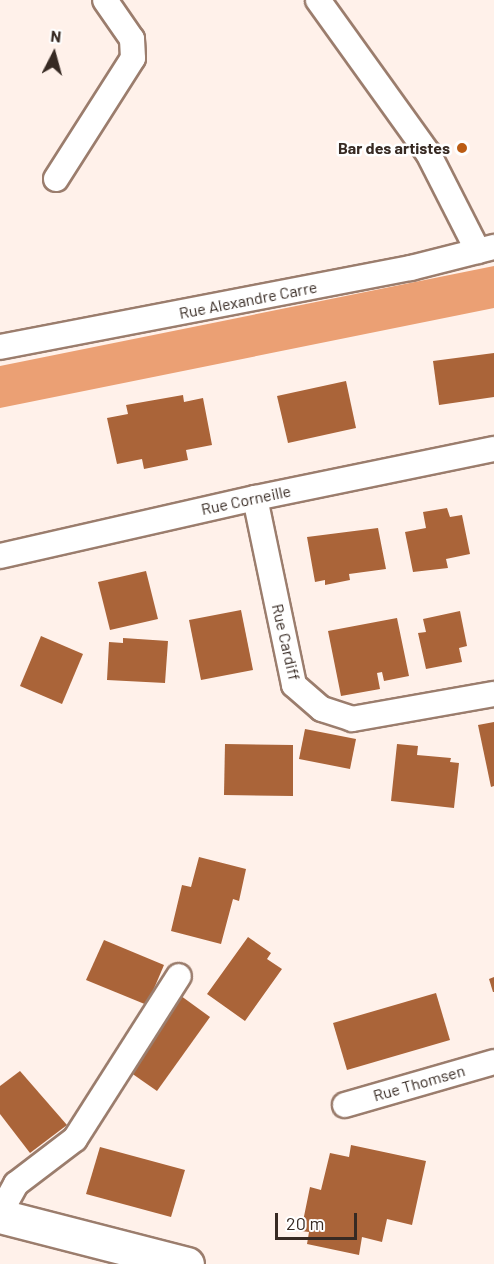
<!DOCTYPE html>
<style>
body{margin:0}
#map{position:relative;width:494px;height:1264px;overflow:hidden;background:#fff1ea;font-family:Barlow,sans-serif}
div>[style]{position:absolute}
.water>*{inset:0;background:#eba074}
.building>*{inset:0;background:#aa6439}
.roads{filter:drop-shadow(2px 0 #9b7d6d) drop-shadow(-2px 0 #9b7d6d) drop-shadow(0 2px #9b7d6d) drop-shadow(0 -2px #9b7d6d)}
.street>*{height:24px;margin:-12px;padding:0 12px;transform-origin:12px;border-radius:12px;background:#fff}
.secondary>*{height:33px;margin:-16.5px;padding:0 16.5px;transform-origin:16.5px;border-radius:16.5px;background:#fff}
.dots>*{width:16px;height:16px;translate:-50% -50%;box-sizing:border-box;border:3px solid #fff;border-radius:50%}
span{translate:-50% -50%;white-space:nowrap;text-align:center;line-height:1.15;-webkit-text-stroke:5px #fff;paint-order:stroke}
.poi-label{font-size:16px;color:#372a23;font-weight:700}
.right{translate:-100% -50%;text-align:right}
.street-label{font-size:16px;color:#372a23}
.north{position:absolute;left:24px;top:24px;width:60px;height:60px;-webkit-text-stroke:4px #fff;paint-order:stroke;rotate:6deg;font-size:16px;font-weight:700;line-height:24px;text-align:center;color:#372a23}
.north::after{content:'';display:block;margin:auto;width:21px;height:27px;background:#372a23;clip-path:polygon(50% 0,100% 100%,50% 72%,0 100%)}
.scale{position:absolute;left:275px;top:1213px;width:82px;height:27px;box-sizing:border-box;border:3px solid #372a23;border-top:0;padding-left:8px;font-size:18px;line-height:21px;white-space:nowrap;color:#372a23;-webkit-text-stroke:4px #fff;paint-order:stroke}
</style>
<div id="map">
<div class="water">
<div style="clip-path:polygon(494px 266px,494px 308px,0 408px,0 366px)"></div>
</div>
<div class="building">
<div style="clip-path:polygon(494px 353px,494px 397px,439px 405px,433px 361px)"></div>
<div style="clip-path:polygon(346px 381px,356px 428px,288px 443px,277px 396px)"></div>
<div style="clip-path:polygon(183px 395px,184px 402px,203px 398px,212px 445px,186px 450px,188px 460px,144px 469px,142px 459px,117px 464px,107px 418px,128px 414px,126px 405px)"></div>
<div style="clip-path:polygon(447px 508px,450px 517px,462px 515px,470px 554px,446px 559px,448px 568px,413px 572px,405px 532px,426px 528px,423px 512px)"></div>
<div style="clip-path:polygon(378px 528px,386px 569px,349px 574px,350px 580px,325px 585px,325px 580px,315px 582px,307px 537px)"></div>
<div style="clip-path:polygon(146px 571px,158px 619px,110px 630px,98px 582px)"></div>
<div style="clip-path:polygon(241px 610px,253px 670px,201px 680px,189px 620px)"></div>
<div style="clip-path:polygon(460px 611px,467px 646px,459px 648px,462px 662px,426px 669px,418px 633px,426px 632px,423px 619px)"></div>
<div style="clip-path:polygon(397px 618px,409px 676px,384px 681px,382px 672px,377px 673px,380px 689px,341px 696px,328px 631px)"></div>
<div style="clip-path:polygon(41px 636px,83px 654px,62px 704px,20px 686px)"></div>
<div style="clip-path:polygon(123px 638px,168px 641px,165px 683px,107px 680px,109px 642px,123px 643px)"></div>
<div style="clip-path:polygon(494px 722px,494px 786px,491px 787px,478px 725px)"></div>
<div style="clip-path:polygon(305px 729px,356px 739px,350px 769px,299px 759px)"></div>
<div style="clip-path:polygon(225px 744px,293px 745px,293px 796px,224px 795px)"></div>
<div style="clip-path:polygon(397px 744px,418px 746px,417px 755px,451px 758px,450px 762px,459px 763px,454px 808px,391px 801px)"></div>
<div style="clip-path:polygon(199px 857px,246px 869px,239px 901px,233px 899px,221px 944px,171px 931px,182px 885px,191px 887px)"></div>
<div style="clip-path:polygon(248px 937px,271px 953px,267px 959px,282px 969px,245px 1021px,207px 994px)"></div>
<div style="clip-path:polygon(104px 940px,164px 965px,147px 1005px,86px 980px)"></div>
<div style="clip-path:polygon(494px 977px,494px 992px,493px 992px,489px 979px)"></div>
<div style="clip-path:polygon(177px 993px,210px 1017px,157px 1091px,124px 1068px)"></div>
<div style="clip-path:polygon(436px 993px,450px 1040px,347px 1070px,333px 1023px)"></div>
<div style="clip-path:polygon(20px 1071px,67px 1125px,30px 1153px,0 1114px,0 1086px)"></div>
<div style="clip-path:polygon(351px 1145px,426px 1161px,412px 1225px,387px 1219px,382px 1242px,362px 1237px,359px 1255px,307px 1244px,309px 1232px,301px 1231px,310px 1187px,321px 1190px,330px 1153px,349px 1157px)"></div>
<div style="clip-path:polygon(100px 1147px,185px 1170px,171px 1217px,86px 1194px)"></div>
</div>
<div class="roads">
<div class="street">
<div style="left:318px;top:0;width:188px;rotate:54.3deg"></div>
<div style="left:428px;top:153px;width:110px;rotate:63deg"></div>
<div style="left:56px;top:179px;width:143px;rotate:-57.5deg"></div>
<div style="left:133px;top:58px;width:19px;rotate:-93deg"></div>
<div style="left:132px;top:39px;width:47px;rotate:-124.7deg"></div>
<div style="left:0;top:347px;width:419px;rotate:-10.9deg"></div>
<div style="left:411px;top:268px;width:86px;rotate:-14.2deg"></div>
<div style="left:255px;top:498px;width:191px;rotate:78.2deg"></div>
<div style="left:294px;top:685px;width:37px;rotate:41deg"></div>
<div style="left:322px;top:709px;width:32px;rotate:18deg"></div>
<div style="left:352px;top:719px;width:144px;rotate:-10deg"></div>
<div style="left:0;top:556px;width:262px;rotate:-12.8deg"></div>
<div style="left:255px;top:498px;width:244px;rotate:-11.6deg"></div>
<div style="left:345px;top:1105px;width:155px;rotate:-16.1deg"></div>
<div style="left:0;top:1213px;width:33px;rotate:-61deg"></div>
<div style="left:16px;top:1184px;width:74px;rotate:-37.3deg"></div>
<div style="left:75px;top:1139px;width:193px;rotate:-57.5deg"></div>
</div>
<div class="secondary">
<div style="left:0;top:1216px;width:193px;rotate:14.4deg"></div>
</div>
</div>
<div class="dots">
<div style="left:462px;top:148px;background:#bb5c14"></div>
</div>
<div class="poi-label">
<span class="right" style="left:450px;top:148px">Bar des artistes</span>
</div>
<div class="street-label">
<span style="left:248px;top:300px;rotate:-11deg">Rue Alexandre Carre</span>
<span style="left:246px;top:500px;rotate:-12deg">Rue Corneille</span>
<span style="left:286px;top:642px;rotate:77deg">Rue Cardiff</span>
<span style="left:419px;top:1083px;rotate:-16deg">Rue Thomsen</span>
</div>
<div class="north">N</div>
<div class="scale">20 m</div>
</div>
